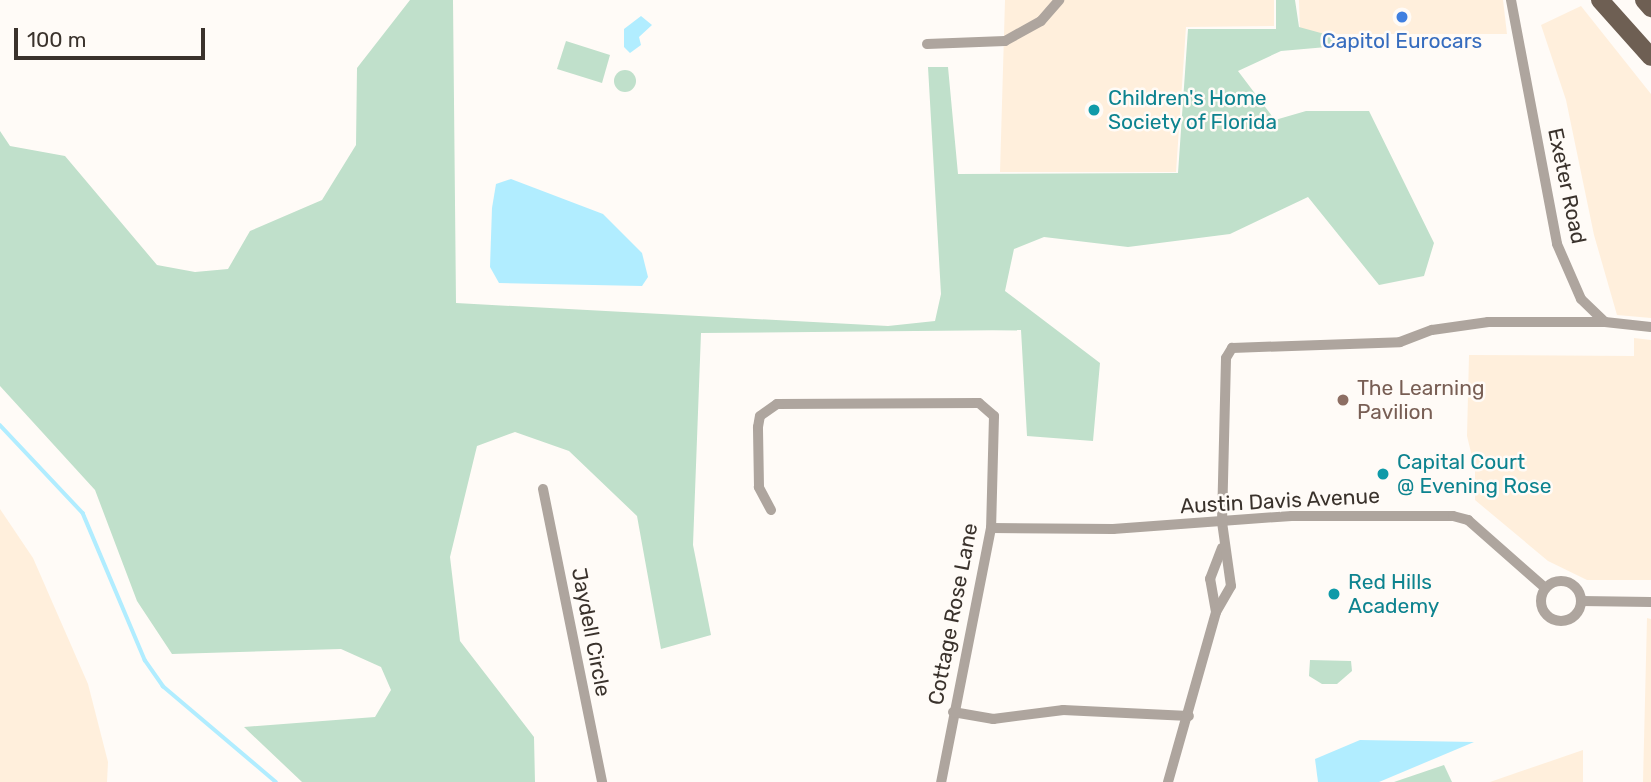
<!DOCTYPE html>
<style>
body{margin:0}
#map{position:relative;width:1651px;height:782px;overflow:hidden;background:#fffbf7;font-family:Rubik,sans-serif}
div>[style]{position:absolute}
.commercial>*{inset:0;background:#ffefdc}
.green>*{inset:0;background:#c0e0cb}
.round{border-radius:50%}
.water>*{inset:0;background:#b1edff}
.stream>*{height:3.5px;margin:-1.75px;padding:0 1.75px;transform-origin:1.75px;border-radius:1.75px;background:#b1edff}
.street>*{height:10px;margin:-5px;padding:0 5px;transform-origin:5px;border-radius:5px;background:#aea59e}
.street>.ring{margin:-5px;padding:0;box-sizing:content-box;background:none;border:10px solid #aea59e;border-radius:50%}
.primary>*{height:18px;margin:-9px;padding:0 9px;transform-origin:9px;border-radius:9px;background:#6e5f53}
.dots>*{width:19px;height:19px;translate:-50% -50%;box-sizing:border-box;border:4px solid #fffbf7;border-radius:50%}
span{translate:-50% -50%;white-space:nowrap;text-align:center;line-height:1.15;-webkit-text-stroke:5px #fffbf7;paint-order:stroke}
.shop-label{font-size:21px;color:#366cbe}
.culture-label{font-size:21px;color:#0d838f}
.left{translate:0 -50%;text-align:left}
.street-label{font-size:21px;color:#3a322c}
.education-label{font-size:21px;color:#785e54}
.scale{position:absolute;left:14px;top:28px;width:191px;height:32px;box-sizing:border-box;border:4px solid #3a322c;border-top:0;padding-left:9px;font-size:21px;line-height:24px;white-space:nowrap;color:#3a322c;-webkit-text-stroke:5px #fffbf7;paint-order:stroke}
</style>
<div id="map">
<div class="commercial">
<div style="clip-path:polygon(1005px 0,1274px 0,1274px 26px,1186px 27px,1176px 172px,1000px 172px)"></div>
<div style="clip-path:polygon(1299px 0,1503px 0,1507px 34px,1300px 34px)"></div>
<div style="clip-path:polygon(1581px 6px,1651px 94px,1651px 318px,1617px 315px,1594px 235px,1566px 100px,1541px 25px)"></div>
<div style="clip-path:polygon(1634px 338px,1651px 340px,1651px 580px,1587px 580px,1548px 561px,1475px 500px,1475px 469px,1467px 436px,1469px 355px,1634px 356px)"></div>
<div style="clip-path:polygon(0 509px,33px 558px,88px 684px,108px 762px,107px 782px,0 782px)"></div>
<div style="clip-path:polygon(1647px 618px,1651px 619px,1651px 782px,1643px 782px)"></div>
<div style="clip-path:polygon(1583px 750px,1583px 782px,1490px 782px)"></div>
</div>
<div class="green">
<div style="clip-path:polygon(410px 0,453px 0,456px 303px,888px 326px,935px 321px,941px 294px,928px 67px,948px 67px,958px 174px,1178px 173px,1188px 29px,1276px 29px,1276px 0,1295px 0,1299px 27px,1361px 44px,1281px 51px,1238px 71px,1275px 120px,1306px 111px,1369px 111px,1434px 243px,1424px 276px,1379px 285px,1308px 197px,1230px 234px,1128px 247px,1044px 237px,1014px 249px,1005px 291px,1100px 363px,1093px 441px,1027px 436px,1021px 330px,701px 333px,693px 545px,711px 635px,661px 649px,637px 516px,569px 451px,515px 432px,477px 446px,450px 557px,460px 641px,534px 737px,535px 782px,302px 782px,244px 727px,375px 717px,391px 690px,381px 667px,341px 649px,172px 654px,137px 601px,95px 490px,0 386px,0 131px,10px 146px,65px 156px,157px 265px,195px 272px,228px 269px,250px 231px,322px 200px,356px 145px,357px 68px)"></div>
<div style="clip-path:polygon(566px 41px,610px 55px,602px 83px,557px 69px)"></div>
<div class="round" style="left:614px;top:70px;width:22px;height:22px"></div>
<div style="clip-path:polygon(1310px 660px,1351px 661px,1352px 671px,1337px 684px,1322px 684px,1309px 676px)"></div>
<div style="clip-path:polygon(1444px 765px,1452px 782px,1394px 782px)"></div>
</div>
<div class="water">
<div style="clip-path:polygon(641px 16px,652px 25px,639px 37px,641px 45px,630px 53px,624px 47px,624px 29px)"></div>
<div style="clip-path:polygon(511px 179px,603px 214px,642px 253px,648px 277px,642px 286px,499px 283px,490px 267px,492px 208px,496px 184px)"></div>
<div style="clip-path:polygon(1360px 740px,1474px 742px,1379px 782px,1318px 782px,1315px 759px)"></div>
</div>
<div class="stream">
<div style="left:0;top:425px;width:121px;rotate:46.7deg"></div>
<div style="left:83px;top:513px;width:160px;rotate:67.1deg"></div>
<div style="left:145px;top:660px;width:32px;rotate:55deg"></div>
<div style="left:163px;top:686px;width:148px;rotate:40.3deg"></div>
</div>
<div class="street">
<div style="left:1511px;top:0;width:248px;rotate:79.3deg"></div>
<div style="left:1557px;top:244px;width:60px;rotate:66.4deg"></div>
<div style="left:1581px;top:299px;width:33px;rotate:44deg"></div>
<div style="left:927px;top:44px;width:78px;rotate:-2.2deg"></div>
<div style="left:1005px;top:41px;width:41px;rotate:-29.1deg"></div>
<div style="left:1041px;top:21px;width:28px;rotate:-49deg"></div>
<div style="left:543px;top:489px;width:299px;rotate:78.6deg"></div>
<div style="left:771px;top:510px;width:26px;rotate:-118deg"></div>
<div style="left:759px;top:487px;width:60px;rotate:-91deg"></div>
<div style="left:758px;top:427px;width:11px;rotate:-80deg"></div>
<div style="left:760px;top:416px;width:21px;rotate:-35deg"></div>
<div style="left:777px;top:404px;width:202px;rotate:-0.3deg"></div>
<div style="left:979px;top:403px;width:20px;rotate:41deg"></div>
<div style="left:994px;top:416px;width:112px;rotate:91.5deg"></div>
<div style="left:991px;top:528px;width:259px;rotate:101.1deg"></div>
<div style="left:991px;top:528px;width:122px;rotate:0.5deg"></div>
<div style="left:1113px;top:529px;width:179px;rotate:-4.2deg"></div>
<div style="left:1292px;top:516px;width:161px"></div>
<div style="left:1453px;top:516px;width:16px;rotate:15deg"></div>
<div style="left:1468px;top:520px;width:103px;rotate:41.4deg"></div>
<div class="ring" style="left:1541px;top:581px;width:30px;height:30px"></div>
<div style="left:1581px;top:601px;width:70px;rotate:0.8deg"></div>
<div style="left:1216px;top:612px;width:34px;rotate:-100deg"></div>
<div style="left:1210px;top:579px;width:33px;rotate:-69deg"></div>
<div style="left:953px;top:712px;width:41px;rotate:9.9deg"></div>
<div style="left:993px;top:719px;width:71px;rotate:-7.3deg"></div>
<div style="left:1063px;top:710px;width:126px;rotate:2.7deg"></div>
<div style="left:1168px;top:782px;width:177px;rotate:-74.2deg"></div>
<div style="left:1216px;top:612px;width:30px;rotate:-60deg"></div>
<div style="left:1231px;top:586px;width:65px;rotate:-98deg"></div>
<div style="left:1222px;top:522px;width:164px;rotate:-88.6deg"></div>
<div style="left:1226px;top:358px;width:12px;rotate:-59deg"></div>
<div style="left:1232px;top:348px;width:168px;rotate:-2deg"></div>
<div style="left:1400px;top:342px;width:34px;rotate:-21deg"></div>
<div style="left:1432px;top:330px;width:57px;rotate:-8.1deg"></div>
<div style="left:1488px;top:322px;width:117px"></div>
<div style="left:1605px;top:322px;width:46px;rotate:6.2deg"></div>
</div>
<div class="primary">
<div style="left:1600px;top:0;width:76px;rotate:48.2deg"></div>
<div style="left:1644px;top:0;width:11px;rotate:49deg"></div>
</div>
<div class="dots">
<div style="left:1402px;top:17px;background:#3f7fe0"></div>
<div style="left:1094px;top:110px;background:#0f9aa8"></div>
<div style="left:1343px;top:400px;background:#8d6e63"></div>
<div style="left:1383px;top:474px;background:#0f9aa8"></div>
<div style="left:1334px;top:594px;background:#0f9aa8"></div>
</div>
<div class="shop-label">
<span style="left:1402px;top:41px">Capitol Eurocars</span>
</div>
<div class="culture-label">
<span class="left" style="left:1108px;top:110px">Children's Home<br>Society of Florida</span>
<span class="left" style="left:1397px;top:474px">Capital Court<br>@ Evening Rose</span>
<span class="left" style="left:1348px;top:594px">Red Hills<br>Academy</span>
</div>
<div class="street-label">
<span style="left:1567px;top:186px;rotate:78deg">Exeter Road</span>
<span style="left:1280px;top:501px;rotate:-3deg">Austin Davis Avenue</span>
<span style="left:953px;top:614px;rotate:-79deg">Cottage Rose Lane</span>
<span style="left:591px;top:632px;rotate:79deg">Jaydell Circle</span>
</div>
<div class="education-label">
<span class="left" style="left:1357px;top:400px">The Learning<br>Pavilion</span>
</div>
<div class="scale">100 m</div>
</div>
